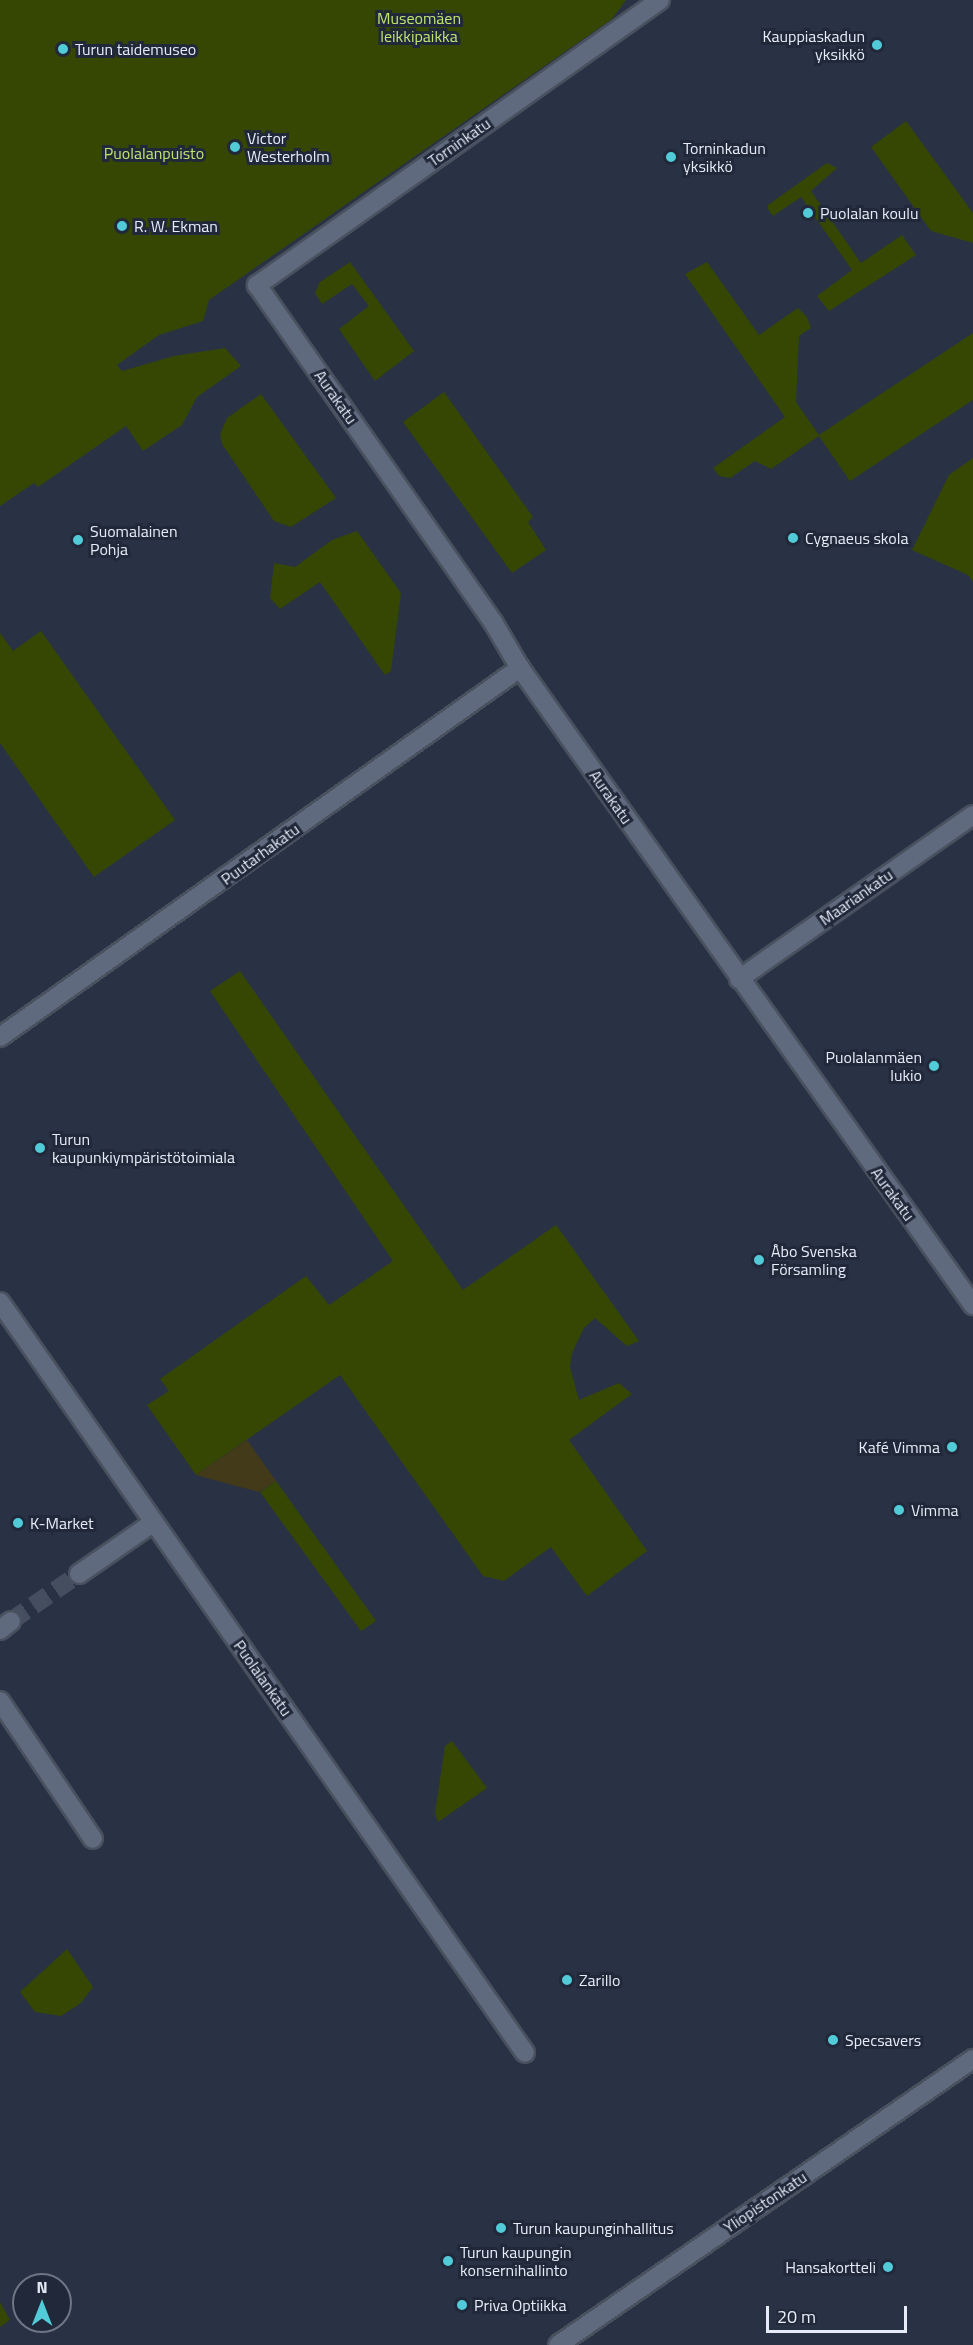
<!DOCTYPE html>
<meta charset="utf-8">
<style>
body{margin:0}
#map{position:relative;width:973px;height:2345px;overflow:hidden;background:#293244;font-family:"Titillium Web",sans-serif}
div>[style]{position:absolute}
.green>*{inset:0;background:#354703}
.sand>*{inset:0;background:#423a19}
.minor-tunnel>*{height:18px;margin-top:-9px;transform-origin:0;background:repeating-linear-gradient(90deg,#454e5f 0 18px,transparent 0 27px)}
.roads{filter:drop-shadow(2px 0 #49515f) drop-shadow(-2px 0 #49515f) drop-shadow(0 2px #49515f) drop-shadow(0 -2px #49515f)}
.minor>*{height:18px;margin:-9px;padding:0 9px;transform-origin:9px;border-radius:9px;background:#606a7e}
.dots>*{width:16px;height:16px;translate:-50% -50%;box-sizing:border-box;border:3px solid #202839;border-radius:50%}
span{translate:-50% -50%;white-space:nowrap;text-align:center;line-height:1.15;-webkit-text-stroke:6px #202839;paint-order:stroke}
.park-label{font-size:16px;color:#bfe472}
.poi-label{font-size:16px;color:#e6ecf7}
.right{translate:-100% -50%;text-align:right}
.left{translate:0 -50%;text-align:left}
.street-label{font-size:16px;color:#e6ecf7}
.north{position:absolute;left:12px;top:2273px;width:60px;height:60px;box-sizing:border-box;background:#202839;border:2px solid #6f7685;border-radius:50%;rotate:0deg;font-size:16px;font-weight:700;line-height:24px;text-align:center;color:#e6ecf7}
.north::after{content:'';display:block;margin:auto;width:21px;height:27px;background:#52cbd9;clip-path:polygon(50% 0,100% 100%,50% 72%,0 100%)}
.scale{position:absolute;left:766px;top:2306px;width:141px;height:27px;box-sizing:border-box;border:3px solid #e6ecf7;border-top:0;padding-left:8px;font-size:18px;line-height:21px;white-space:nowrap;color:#e6ecf7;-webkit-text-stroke:4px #202839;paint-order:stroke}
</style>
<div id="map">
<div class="green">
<div style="clip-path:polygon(0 0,626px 0,612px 19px,209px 300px,203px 321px,159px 335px,117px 365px,122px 371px,174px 356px,225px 348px,241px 366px,197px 397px,182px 425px,143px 451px,126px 426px,38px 487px,34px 483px,0 506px)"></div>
<div style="clip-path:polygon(906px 121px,973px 213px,973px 243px,931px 231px,871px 147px)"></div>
<div style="clip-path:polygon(827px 163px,837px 168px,811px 191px,861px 263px,902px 235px,916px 255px,829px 311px,817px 296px,852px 270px,801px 197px,773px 216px,768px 209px,768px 205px)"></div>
<div style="clip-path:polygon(350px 262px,414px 351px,375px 381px,339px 329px,369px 306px,352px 284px,322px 304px,315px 293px,320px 282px)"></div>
<div style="clip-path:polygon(707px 262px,759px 335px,798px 308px,807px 317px,811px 328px,799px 336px,796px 402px,819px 435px,973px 333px,973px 400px,850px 481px,819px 436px,771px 469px,755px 461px,730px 478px,719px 476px,713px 468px,785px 417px,685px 274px)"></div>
<div style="clip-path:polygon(444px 392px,533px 517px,528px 522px,546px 550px,512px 573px,403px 422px)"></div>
<div style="clip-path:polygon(261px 394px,336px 498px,291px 527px,274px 521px,222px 444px,220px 434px,227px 418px)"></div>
<div style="clip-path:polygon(973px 458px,973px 582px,968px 575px,912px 550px,949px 475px)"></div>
<div style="clip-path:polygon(357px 531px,401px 593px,391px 671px,385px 675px,320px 582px,280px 609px,270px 598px,274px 563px,295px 567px,332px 540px)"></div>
<div style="clip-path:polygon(41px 631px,175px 820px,94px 877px,0 743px,0 633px,13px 651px)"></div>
<div style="clip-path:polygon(240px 971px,463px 1290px,556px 1225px,639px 1341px,627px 1346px,595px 1318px,584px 1328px,572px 1353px,570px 1367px,579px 1400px,619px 1383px,632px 1394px,569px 1440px,647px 1551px,587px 1596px,551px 1547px,504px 1581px,483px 1576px,340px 1375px,196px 1475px,147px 1405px,169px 1391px,160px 1379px,306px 1276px,329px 1305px,393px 1261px,210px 991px)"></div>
<div style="clip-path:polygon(276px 1481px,376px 1621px,361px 1631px,260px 1492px)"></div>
<div style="clip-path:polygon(452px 1741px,487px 1788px,438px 1822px,435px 1813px,445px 1746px)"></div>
<div style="clip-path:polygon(67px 1949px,93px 1987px,81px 2003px,61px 2016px,35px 2012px,20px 1992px)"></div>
<div style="clip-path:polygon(0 2302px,10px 2320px,0 2327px)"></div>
</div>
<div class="sand">
<div style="clip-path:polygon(247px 1440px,276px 1481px,259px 1492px,196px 1475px)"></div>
</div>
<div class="minor-tunnel">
<div style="left:11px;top:1621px;width:83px;rotate:-34.7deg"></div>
</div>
<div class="roads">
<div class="minor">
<div style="left:660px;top:0;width:494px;rotate:144.7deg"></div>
<div style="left:257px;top:285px;width:411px;rotate:55deg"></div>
<div style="left:493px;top:622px;width:53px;rotate:59.6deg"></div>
<div style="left:520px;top:668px;width:782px;rotate:54.58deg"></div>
<div style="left:739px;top:979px;width:286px;rotate:-35deg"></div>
<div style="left:0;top:1037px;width:638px;rotate:-35.36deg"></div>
<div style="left:0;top:1302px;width:916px;rotate:55.04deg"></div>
<div style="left:79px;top:1574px;width:91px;rotate:-34.7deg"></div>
<div style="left:0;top:1630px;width:14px;rotate:-39deg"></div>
<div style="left:0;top:1701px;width:166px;rotate:56deg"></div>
<div style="left:558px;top:2345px;width:504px;rotate:-34.57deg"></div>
</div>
</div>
<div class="dots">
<div style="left:877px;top:45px;background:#52cbd9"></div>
<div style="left:63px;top:49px;background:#52cbd9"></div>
<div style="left:235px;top:147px;background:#52cbd9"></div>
<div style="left:671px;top:157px;background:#52cbd9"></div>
<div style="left:808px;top:213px;background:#52cbd9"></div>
<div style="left:122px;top:226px;background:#52cbd9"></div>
<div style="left:793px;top:538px;background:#52cbd9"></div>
<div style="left:78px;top:540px;background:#52cbd9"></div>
<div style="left:934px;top:1066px;background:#52cbd9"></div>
<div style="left:40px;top:1148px;background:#52cbd9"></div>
<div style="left:759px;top:1260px;background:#52cbd9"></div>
<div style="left:952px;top:1447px;background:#52cbd9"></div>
<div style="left:899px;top:1510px;background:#52cbd9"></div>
<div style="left:18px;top:1523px;background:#52cbd9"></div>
<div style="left:567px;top:1980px;background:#52cbd9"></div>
<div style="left:833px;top:2040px;background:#52cbd9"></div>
<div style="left:501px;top:2228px;background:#52cbd9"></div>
<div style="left:448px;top:2261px;background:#52cbd9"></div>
<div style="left:888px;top:2267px;background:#52cbd9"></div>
<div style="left:462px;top:2305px;background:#52cbd9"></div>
</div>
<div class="park-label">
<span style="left:419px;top:27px">Museomäen<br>leikkipaikka</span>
<span style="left:154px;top:153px">Puolalanpuisto</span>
</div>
<div class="poi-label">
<span class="right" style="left:865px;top:45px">Kauppiaskadun<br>yksikkö</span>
<span class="left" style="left:75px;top:49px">Turun taidemuseo</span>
<span class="left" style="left:247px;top:147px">Victor<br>Westerholm</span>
<span class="left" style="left:683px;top:157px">Torninkadun<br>yksikkö</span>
<span class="left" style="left:820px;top:213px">Puolalan koulu</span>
<span class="left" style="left:134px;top:226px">R. W. Ekman</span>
<span class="left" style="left:90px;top:540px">Suomalainen<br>Pohja</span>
<span class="left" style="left:805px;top:538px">Cygnaeus skola</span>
<span class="right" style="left:922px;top:1066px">Puolalanmäen<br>lukio</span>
<span class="left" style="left:52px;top:1148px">Turun<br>kaupunkiympäristötoimiala</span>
<span class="left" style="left:771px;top:1260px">Åbo Svenska<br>Församling</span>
<span class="right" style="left:940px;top:1447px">Kafé Vimma</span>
<span class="left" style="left:911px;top:1510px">Vimma</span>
<span class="left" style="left:30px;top:1523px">K-Market</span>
<span class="left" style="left:579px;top:1980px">Zarillo</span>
<span class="left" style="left:845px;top:2040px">Specsavers</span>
<span class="left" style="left:513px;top:2228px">Turun kaupunginhallitus</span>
<span class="left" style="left:460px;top:2261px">Turun kaupungin<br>konsernihallinto</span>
<span class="right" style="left:876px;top:2267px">Hansakortteli</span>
<span class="left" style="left:474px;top:2305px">Priva Optiikka</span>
</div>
<div class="street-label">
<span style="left:459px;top:142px;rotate:-35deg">Torninkatu</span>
<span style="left:336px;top:397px;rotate:55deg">Aurakatu</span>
<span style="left:611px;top:797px;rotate:55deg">Aurakatu</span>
<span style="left:260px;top:854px;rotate:-36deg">Puutarhakatu</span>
<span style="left:856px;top:897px;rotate:-35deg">Maariankatu</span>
<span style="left:893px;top:1194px;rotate:54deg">Aurakatu</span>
<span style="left:263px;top:1678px;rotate:55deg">Puolalankatu</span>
<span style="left:765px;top:2202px;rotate:-34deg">Yliopistonkatu</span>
</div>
<div class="north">N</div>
<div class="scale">20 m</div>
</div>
